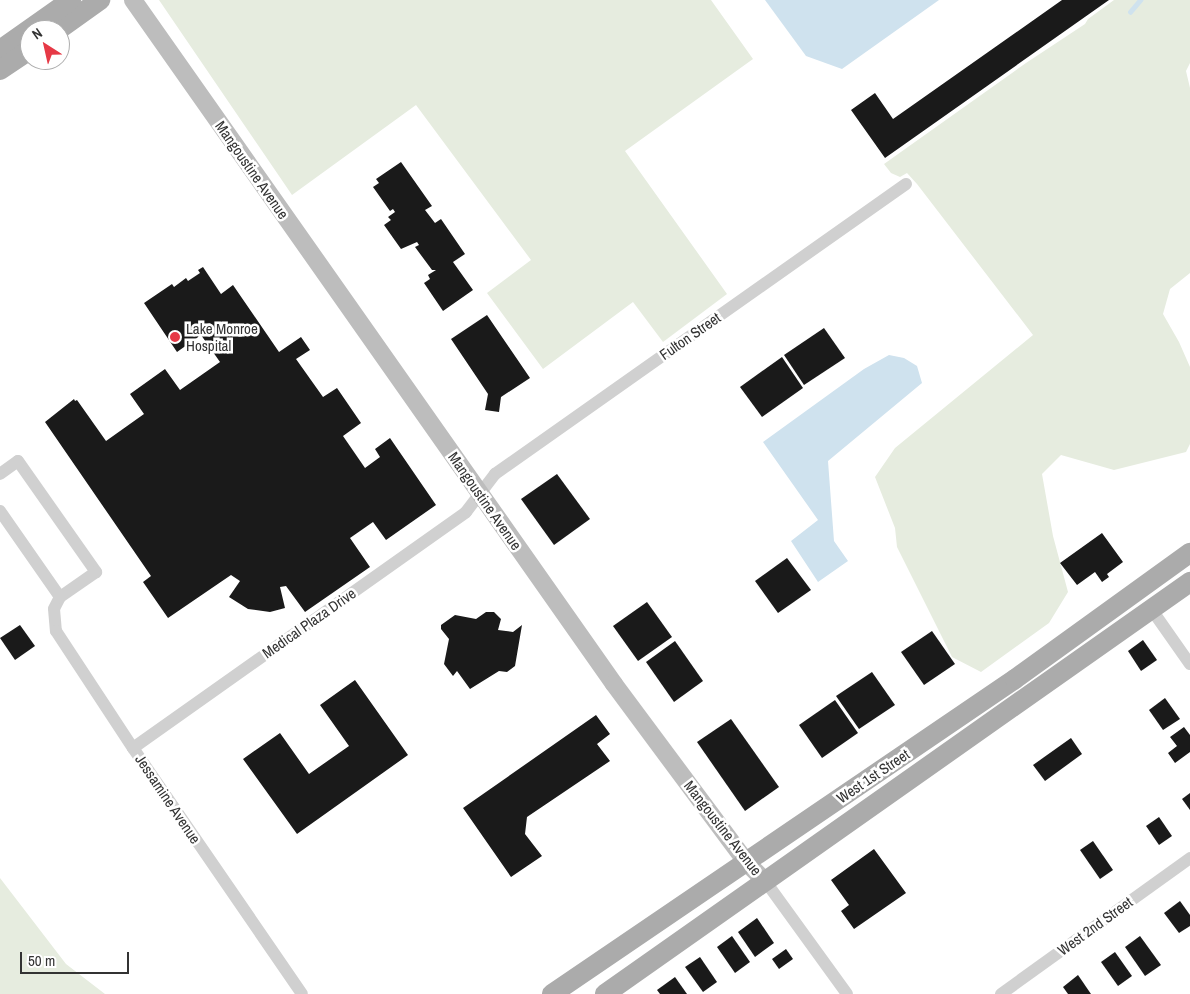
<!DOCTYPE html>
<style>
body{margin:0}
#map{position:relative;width:1190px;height:994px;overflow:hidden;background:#fff;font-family:"Archivo Narrow",sans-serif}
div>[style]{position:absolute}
.green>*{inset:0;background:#e6ecdf}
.water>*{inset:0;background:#cfe2ee}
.stream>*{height:4.5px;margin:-2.25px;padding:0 2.25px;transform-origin:2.25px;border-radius:2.25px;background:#cfe2ee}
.building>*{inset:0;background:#1a1a1a}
.street>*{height:12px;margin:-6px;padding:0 6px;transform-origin:6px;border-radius:6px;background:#d0d0d0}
.secondary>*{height:18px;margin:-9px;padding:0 9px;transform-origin:9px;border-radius:9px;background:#bdbdbd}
.primary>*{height:20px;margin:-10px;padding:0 10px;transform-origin:10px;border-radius:10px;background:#ababab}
.dots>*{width:14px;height:14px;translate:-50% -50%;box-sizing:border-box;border:2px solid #fff;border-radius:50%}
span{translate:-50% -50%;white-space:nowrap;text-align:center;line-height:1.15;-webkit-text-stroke:5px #fff;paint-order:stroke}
.street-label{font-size:15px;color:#333}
.poi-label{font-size:15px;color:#333}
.left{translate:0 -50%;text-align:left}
.north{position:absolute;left:20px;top:20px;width:50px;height:50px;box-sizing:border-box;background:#fff;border:1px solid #adadad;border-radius:50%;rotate:325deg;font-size:14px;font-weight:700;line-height:20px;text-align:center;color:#333}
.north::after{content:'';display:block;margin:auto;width:18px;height:22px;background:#e63946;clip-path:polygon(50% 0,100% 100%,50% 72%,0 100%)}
.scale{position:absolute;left:20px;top:952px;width:109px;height:22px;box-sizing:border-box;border:2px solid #333;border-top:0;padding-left:6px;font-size:15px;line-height:18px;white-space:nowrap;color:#333;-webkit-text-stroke:4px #fff;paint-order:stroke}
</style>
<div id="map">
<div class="green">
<div style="clip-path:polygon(159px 0,711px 0,753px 59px,625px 151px,727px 294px,663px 342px,633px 302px,543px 369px,487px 293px,531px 260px,416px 105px,292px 195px)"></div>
<div style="clip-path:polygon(1114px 0,1190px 0,1190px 63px,1186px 71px,1190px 88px,1190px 273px,1170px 289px,1163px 314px,1179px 342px,1190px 367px,1190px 444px,1186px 452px,1114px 470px,1061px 455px,1042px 474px,1053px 536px,1068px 592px,1049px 623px,981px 672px,952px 657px,897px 547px,895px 528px,875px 477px,895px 448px,1033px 335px,917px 184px,907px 173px,900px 177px,891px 173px,884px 164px,1026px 63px,1085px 24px,1088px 19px)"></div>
<div style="clip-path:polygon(0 878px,66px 964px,105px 994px,0 994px)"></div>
</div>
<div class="water">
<div style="clip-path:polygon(765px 0,939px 0,842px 69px,806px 56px)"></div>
<div style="clip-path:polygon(889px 355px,904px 358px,917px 366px,922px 383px,828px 461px,834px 541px,848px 561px,818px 582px,791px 541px,818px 520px,763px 442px,864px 369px)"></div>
</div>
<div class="stream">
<div style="left:1130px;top:12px;width:16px;rotate:-50deg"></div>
</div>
<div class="building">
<div style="clip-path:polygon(1062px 0,1109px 0,885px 158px,851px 110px,875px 93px,893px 119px)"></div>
<div style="clip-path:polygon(401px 162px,432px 206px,425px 210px,435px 223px,441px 219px,465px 254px,453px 262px,473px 290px,443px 311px,424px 283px,430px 279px,428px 275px,436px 270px,432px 270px,415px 247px,419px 245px,417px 242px,401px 249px,384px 225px,391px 220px,388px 217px,395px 212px,393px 209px,390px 211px,373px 187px,379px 183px,376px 179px)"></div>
<div style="clip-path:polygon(203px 267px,221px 294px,233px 285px,279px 352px,301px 337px,310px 350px,296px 359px,323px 397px,337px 388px,361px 423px,343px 436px,365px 468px,380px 457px,375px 449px,390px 438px,436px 505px,386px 540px,373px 522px,350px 538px,370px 567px,305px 612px,286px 586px,280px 587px,285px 608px,270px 612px,248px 609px,229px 597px,240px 581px,231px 575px,168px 618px,143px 582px,151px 576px,45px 422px,74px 399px,75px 401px,77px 400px,106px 441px,144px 414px,130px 394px,165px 369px,180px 390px,220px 362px,201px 335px,177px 352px,144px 303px,172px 284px,174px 287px,186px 278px,188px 281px,200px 273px,198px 270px)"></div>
<div style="clip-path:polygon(487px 315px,530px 378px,501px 397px,499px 412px,485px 410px,488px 394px,451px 339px)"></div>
<div style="clip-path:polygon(824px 328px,845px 358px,804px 385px,784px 355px)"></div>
<div style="clip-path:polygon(782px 357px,803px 388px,762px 417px,740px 387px)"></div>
<div style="clip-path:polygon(557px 474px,590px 519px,554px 545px,521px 499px)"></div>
<div style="clip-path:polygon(1102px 533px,1123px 562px,1107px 574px,1109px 577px,1102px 582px,1095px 572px,1077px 585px,1060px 563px)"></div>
<div style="clip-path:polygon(787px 558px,811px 590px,778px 613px,755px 581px)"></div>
<div style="clip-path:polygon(647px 602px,672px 637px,638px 661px,613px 626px)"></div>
<div style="clip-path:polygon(486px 612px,494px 612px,501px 619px,498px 630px,513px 632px,522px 625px,515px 666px,507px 672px,499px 671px,470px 689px,457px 671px,453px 676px,444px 664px,449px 639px,441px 629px,441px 625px,455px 615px,476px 619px)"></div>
<div style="clip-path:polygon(20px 625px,35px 646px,15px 660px,0 638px)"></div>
<div style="clip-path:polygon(932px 631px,955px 664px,924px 685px,901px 652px)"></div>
<div style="clip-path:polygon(1143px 640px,1157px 660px,1141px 671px,1128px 651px)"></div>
<div style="clip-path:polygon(675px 641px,703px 681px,674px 702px,646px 662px)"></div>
<div style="clip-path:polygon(872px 672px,895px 705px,859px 729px,836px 696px)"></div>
<div style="clip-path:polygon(355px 680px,408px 755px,297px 834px,243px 759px,280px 733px,309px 774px,349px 746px,320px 705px)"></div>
<div style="clip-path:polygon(1165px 698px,1180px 719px,1163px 730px,1149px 710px)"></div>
<div style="clip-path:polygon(835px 700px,858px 733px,822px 758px,799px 725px)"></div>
<div style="clip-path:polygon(596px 715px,610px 734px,597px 744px,610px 761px,527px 817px,525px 834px,542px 856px,511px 877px,463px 808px)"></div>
<div style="clip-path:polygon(731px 719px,779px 787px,745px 811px,697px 742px)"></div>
<div style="clip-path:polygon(1184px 727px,1190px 735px,1190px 752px,1175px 763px,1168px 753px,1177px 746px,1170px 737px)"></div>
<div style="clip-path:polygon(1071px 738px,1082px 754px,1045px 781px,1033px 765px)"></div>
<div style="clip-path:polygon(1190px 793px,1190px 810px,1182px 799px)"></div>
<div style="clip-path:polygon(1159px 817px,1172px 836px,1159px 845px,1146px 826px)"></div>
<div style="clip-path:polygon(1093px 841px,1113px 870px,1100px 879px,1080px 850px)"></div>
<div style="clip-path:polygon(874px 849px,906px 893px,854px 929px,841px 911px,849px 905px,831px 880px)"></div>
<div style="clip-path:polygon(1180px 901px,1190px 915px,1190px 926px,1179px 933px,1164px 913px)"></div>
<div style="clip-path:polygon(757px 918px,774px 943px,755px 957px,738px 932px)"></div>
<div style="clip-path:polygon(732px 936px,750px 962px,735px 973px,717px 947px)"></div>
<div style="clip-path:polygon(1140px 936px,1161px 965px,1145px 976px,1125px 947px)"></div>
<div style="clip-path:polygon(786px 949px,793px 959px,779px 969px,772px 959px)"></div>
<div style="clip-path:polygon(1115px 952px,1132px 976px,1118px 986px,1101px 962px)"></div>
<div style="clip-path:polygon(700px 957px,717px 982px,703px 992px,685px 967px)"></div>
<div style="clip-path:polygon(1078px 975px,1091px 994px,1068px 994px,1063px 987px)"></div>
<div style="clip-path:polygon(675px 977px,687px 994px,660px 994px,657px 990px)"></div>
</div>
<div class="street">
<div style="left:0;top:474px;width:22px;rotate:-36deg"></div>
<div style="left:18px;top:461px;width:136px;rotate:54.9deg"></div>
<div style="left:96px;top:572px;width:44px;rotate:145.2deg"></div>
<div style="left:60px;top:597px;width:13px;rotate:117deg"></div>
<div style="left:54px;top:609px;width:22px;rotate:85deg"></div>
<div style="left:56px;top:631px;width:140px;rotate:56.7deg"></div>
<div style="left:133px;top:748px;width:298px;rotate:55.5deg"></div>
<div style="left:0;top:511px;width:105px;rotate:55.1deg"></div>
<div style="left:1152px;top:610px;width:66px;rotate:54.9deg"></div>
<div style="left:133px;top:748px;width:408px;rotate:-35.3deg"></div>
<div style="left:466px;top:512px;width:48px;rotate:-52.7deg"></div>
<div style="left:495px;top:474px;width:503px;rotate:-35.21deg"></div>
<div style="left:766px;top:882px;width:138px;rotate:54.1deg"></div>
<div style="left:1001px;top:994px;width:233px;rotate:-35.7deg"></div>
</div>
<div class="secondary">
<div style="left:133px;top:0;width:836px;rotate:54.88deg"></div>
<div style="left:614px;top:684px;width:222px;rotate:53.4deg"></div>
<div style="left:746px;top:862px;width:28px;rotate:45deg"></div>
</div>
<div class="primary">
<div style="left:58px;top:30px;width:52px;rotate:-35.5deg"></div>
<div style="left:0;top:50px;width:87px;rotate:-35.2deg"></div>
<div style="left:0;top:70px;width:36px;rotate:-34deg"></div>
<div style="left:552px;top:994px;width:560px;rotate:-34.23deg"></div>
<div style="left:1015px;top:679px;width:216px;rotate:-35.8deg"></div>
<div style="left:605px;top:994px;width:716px;rotate:-35.16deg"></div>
</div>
<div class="dots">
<div style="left:175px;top:337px;background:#e63946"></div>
</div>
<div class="street-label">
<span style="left:252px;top:170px;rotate:55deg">Mangoustine Avenue</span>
<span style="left:690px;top:336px;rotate:-35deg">Fulton Street</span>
<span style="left:485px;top:501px;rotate:55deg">Mangoustine Avenue</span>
<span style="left:309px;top:623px;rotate:-35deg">Medical Plaza Drive</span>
<span style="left:873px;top:776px;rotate:-34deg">West 1st Street</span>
<span style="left:168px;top:799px;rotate:56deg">Jessamine Avenue</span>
<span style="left:723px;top:828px;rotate:52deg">Mangoustine Avenue</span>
<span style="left:1095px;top:926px;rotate:-36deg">West 2nd Street</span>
</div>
<div class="poi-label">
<span class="left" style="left:186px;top:337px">Lake Monroe<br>Hospital</span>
</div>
<div class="north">N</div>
<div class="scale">50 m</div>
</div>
